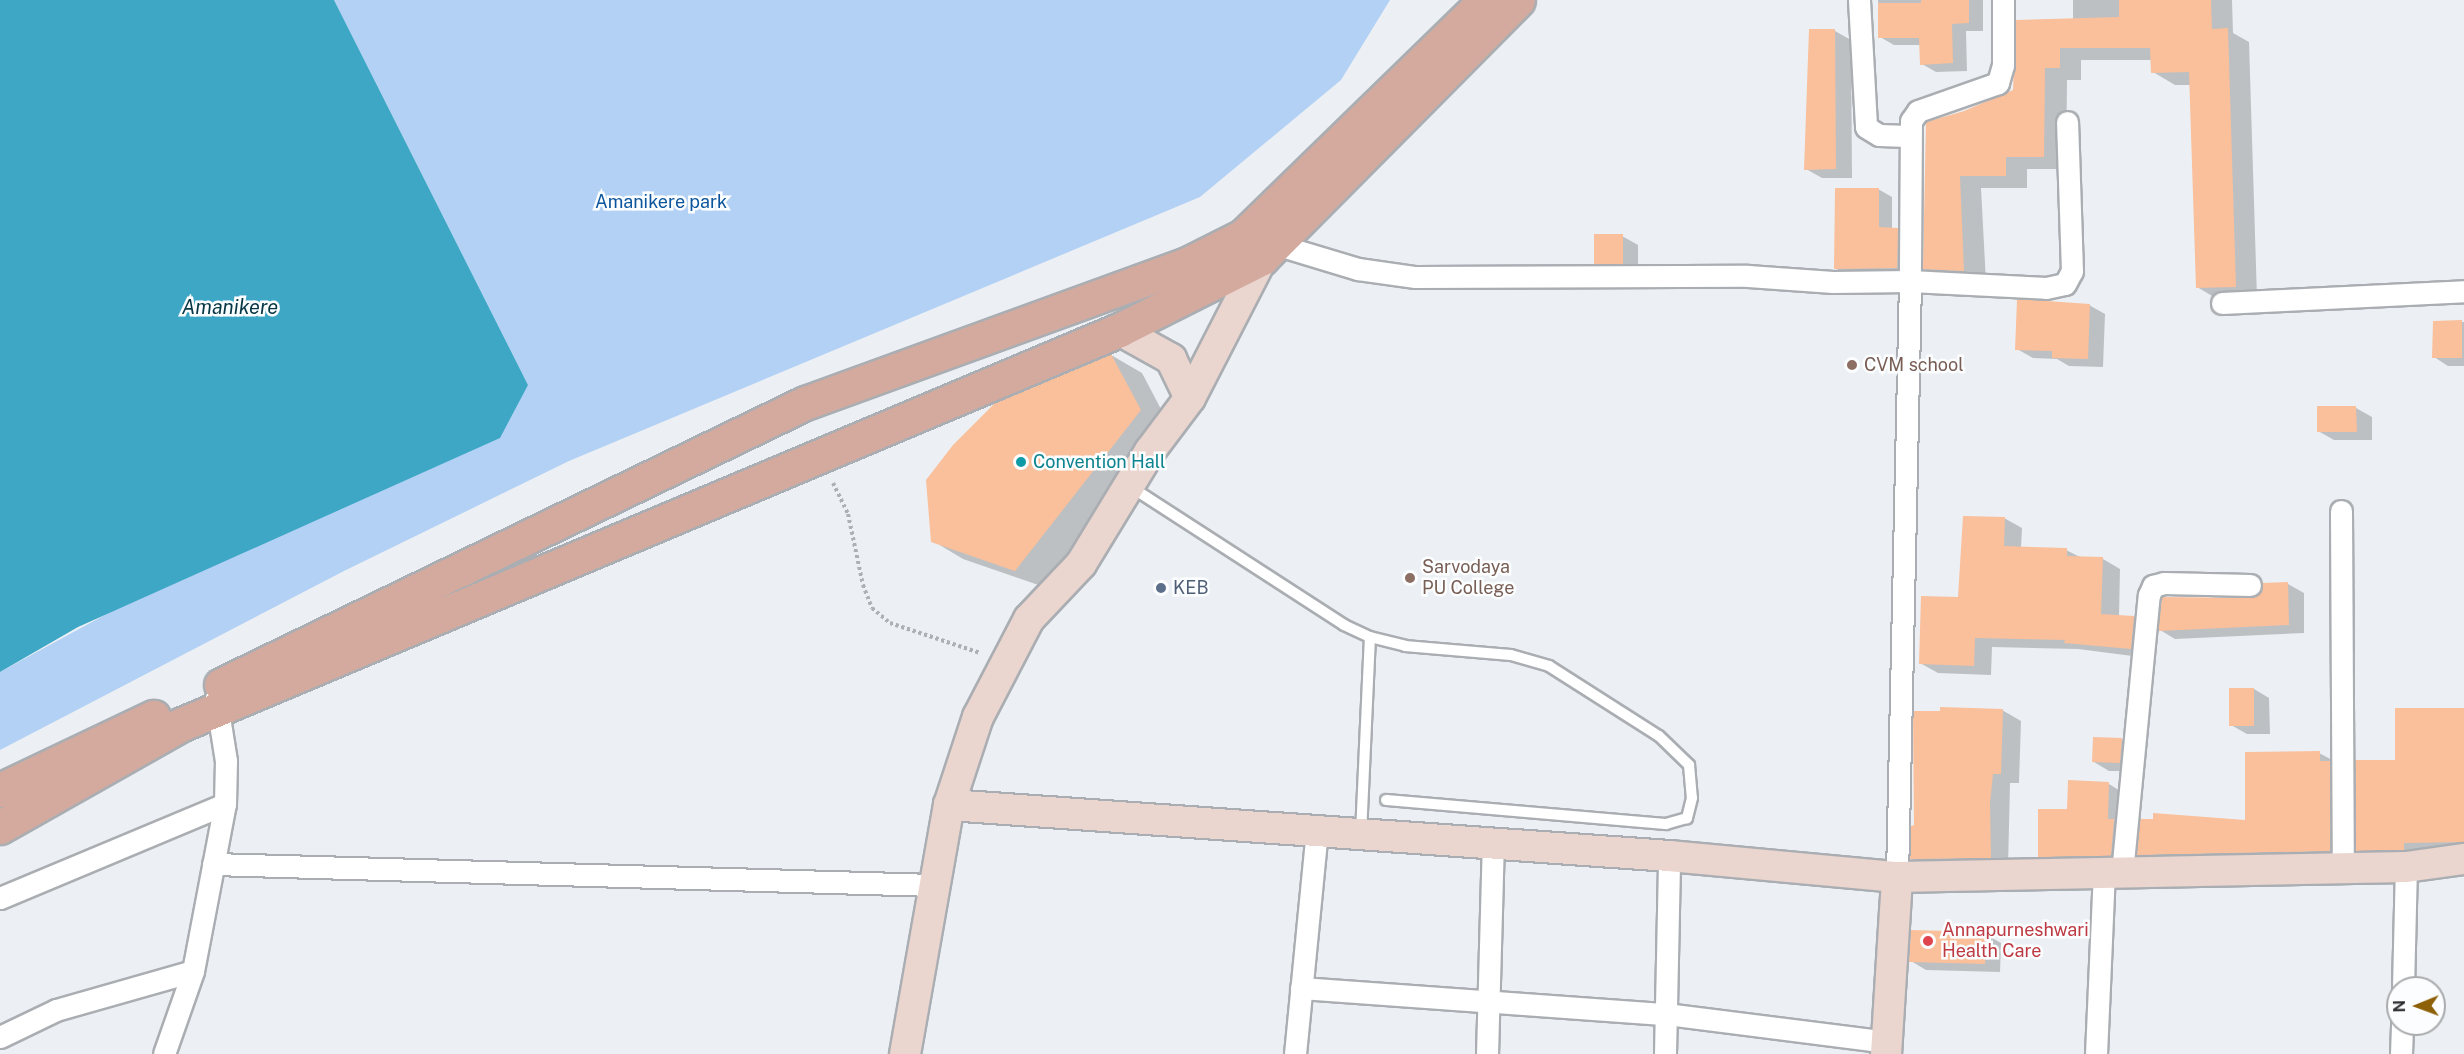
<!DOCTYPE html>
<style>
body{margin:0}
#map{position:relative;width:2464px;height:1054px;overflow:hidden;background:#ecf0f4;font-family:"Public Sans",sans-serif}
div>[style]{position:absolute}
.green>*{inset:0;background:#b3d1f5}
.water>*{inset:0;background:#3da7c5}
.shadow>*{inset:0;background:#0003}
.building>*{inset:0;background:#fabf9b}
.path>*{height:4px;margin-top:-2px;transform-origin:0;background:repeating-linear-gradient(90deg,#adb0b3 0 3px,transparent 0 6px)}
.roads{filter:drop-shadow(2px 0 #aaaeb2) drop-shadow(-2px 0 #aaaeb2) drop-shadow(0 2px #aaaeb2) drop-shadow(0 -2px #aaaeb2)}
.lane>*{height:10px;margin:-5px;padding:0 5px;transform-origin:5px;border-radius:5px;background:#fff}
.street>*{height:21px;margin:-10.5px;padding:0 10.5px;transform-origin:10.5px;border-radius:10.5px;background:#fff}
.secondary>*{height:30px;margin:-15px;padding:0 15px;transform-origin:15px;border-radius:15px;background:#ead5cf}
.primary>*{height:33px;margin:-16.5px;padding:0 16.5px;transform-origin:16.5px;border-radius:16.5px;background:#d4aa9f}
.dots>*{width:16px;height:16px;translate:-50% -50%;box-sizing:border-box;border:3px solid #fbfdfe;border-radius:50%}
span{translate:-50% -50%;white-space:nowrap;text-align:center;line-height:1.15;-webkit-text-stroke:5px #fbfdfe;paint-order:stroke}
.park-label{font-size:18px;color:#0b559d}
.education-label{font-size:18px;color:#785e54}
.left{translate:0 -50%;text-align:left}
.culture-label{font-size:18px;color:#0d838f}
.service-label{font-size:18px;color:#4e5e75}
.health-label{font-size:18px;color:#be3a42}
.water-label{font-size:20px;color:#063744;font-style:italic}
.north{position:absolute;left:2386px;top:976px;width:60px;height:60px;box-sizing:border-box;background:#fbfdfe;border:2px solid #a9abac;border-radius:50%;rotate:269deg;font-size:16px;font-weight:700;line-height:24px;text-align:center;color:#2e3031}
.north::after{content:'';display:block;margin:auto;width:21px;height:27px;background:#8e6108;clip-path:polygon(50% 0,100% 100%,50% 72%,0 100%)}
</style>
<div id="map">
<div class="green">
<div style="clip-path:polygon(334px 0,1390px 0,1341px 80px,1200px 197px,569px 461px,344px 571px,0 750px,0 672px,528px 385px)"></div>
</div>
<div class="water">
<div style="clip-path:polygon(0 0,334px 0,528px 385px,500px 438px,78px 627px,0 672px)"></div>
</div>
<div class="shadow">
<div style="clip-path:polygon(1878px 0,1983px 0,1983px 31px,1966px 31px,1967px 71px,1936px 72px,1922px 64px,1921px 45px,1894px 45px,1880px 37px)"></div>
<div style="clip-path:polygon(2073px 0,2232px 0,2233px 33px,2249px 42px,2257px 298px,2219px 300px,2197px 287px,2191px 85px,2175px 85px,2153px 72px,2152px 60px,2081px 60px,2081px 80px,2067px 80px,2066px 169px,2027px 169px,2027px 188px,1981px 188px,1986px 282px,1946px 281px,1924px 268px,1964px 113px,2014px 91px,2073px 21px)"></div>
<div style="clip-path:polygon(1835px 31px,1851px 40px,1852px 178px,1822px 178px,1806px 169px)"></div>
<div style="clip-path:polygon(1878px 189px,1892px 197px,1892px 229px,1911px 237px,1911px 276px,1849px 276px,1835px 268px)"></div>
<div style="clip-path:polygon(1622px 236px,1638px 245px,1638px 272px,1611px 272px,1595px 263px)"></div>
<div style="clip-path:polygon(2089px 305px,2105px 314px,2103px 367px,2069px 366px,2057px 359px,2033px 358px,2017px 349px)"></div>
<div style="clip-path:polygon(2434px 322px,2464px 322px,2464px 366px,2448px 366px,2434px 357px)"></div>
<div style="clip-path:polygon(1111px 355px,1142px 373px,1171px 428px,1047px 588px,963px 559px,933px 541px)"></div>
<div style="clip-path:polygon(2356px 408px,2372px 417px,2372px 440px,2334px 440px,2318px 431px)"></div>
<div style="clip-path:polygon(2004px 518px,2022px 528px,2021px 548px,2066px 550px,2082px 558px,2103px 559px,2120px 569px,2119px 617px,2134px 617px,2151px 627px,2148px 658px,2078px 649px,1992px 647px,1991px 675px,1938px 673px,1920px 663px)"></div>
<div style="clip-path:polygon(2288px 584px,2304px 593px,2304px 633px,2175px 639px,2160px 630px)"></div>
<div style="clip-path:polygon(2254px 689px,2269px 698px,2270px 734px,2247px 734px,2231px 725px)"></div>
<div style="clip-path:polygon(2464px 709px,2464px 852px,2375px 860px,2357px 850px,2396px 762px)"></div>
<div style="clip-path:polygon(2002px 710px,2021px 721px,2019px 783px,2010px 783px,2008px 868px,1930px 869px,1912px 859px,1941px 713px)"></div>
<div style="clip-path:polygon(2122px 740px,2137px 749px,2135px 771px,2109px 771px,2094px 762px)"></div>
<div style="clip-path:polygon(2319px 753px,2338px 763px,2348px 861px,2156px 865px,2138px 854px,2247px 822px)"></div>
<div style="clip-path:polygon(2109px 784px,2122px 792px,2124px 863px,2053px 864px,2039px 856px)"></div>
<div style="clip-path:polygon(1985px 934px,2001px 943px,2000px 972px,1926px 970px,1911px 961px)"></div>
</div>
<div class="building">
<div style="clip-path:polygon(1921px 0,1969px 0,1969px 23px,1952px 24px,1953px 63px,1920px 65px,1919px 38px,1878px 38px,1878px 3px,1921px 3px)"></div>
<div style="clip-path:polygon(2119px 0,2211px 0,2212px 29px,2228px 28px,2236px 287px,2196px 288px,2189px 72px,2151px 73px,2150px 48px,2060px 48px,2060px 68px,2045px 68px,2044px 157px,2006px 157px,2006px 176px,1960px 176px,1964px 271px,1923px 269px,1926px 122px,1964px 111px,2013px 90px,2016px 20px,2119px 17px)"></div>
<div style="clip-path:polygon(1809px 29px,1835px 29px,1836px 169px,1804px 170px)"></div>
<div style="clip-path:polygon(1835px 188px,1879px 188px,1879px 227px,1898px 228px,1897px 268px,1834px 269px)"></div>
<div style="clip-path:polygon(1594px 234px,1623px 234px,1623px 264px,1594px 264px)"></div>
<div style="clip-path:polygon(2017px 299px,2090px 304px,2088px 359px,2052px 358px,2052px 351px,2015px 350px)"></div>
<div style="clip-path:polygon(2462px 320px,2462px 358px,2432px 358px,2433px 321px)"></div>
<div style="clip-path:polygon(1111px 354px,1141px 410px,1015px 571px,931px 542px,926px 480px,953px 445px,996px 402px)"></div>
<div style="clip-path:polygon(2317px 406px,2356px 406px,2357px 432px,2317px 432px)"></div>
<div style="clip-path:polygon(1963px 516px,2005px 517px,2004px 546px,2067px 548px,2067px 556px,2103px 557px,2101px 614px,2134px 616px,2131px 649px,2064px 643px,2065px 640px,1975px 638px,1974px 666px,1919px 664px,1921px 596px,1958px 597px)"></div>
<div style="clip-path:polygon(2288px 582px,2289px 625px,2158px 631px,2162px 597px,2250px 598px,2261px 592px,2262px 583px)"></div>
<div style="clip-path:polygon(2229px 688px,2254px 688px,2254px 726px,2229px 726px)"></div>
<div style="clip-path:polygon(1940px 707px,2003px 709px,2001px 774px,1993px 774px,1990px 803px,1991px 858px,1910px 859px,1911px 826px,1914px 825px,1913px 711px,1940px 711px)"></div>
<div style="clip-path:polygon(2395px 708px,2464px 708px,2464px 842px,2404px 843px,2404px 850px,2356px 851px,2355px 760px,2395px 760px)"></div>
<div style="clip-path:polygon(2093px 737px,2122px 738px,2120px 763px,2092px 762px)"></div>
<div style="clip-path:polygon(2320px 751px,2320px 761px,2330px 761px,2330px 851px,2137px 855px,2140px 819px,2153px 819px,2153px 813px,2245px 820px,2245px 752px)"></div>
<div style="clip-path:polygon(2068px 780px,2109px 782px,2108px 819px,2114px 819px,2111px 856px,2038px 857px,2038px 809px,2067px 809px)"></div>
<div style="clip-path:polygon(1911px 930px,1986px 932px,1985px 964px,1909px 962px)"></div>
</div>
<div class="path">
<div style="left:833px;top:483px;width:34px;rotate:64deg"></div>
<div style="left:848px;top:514px;width:73px;rotate:78.1deg"></div>
<div style="left:863px;top:585px;width:25px;rotate:69deg"></div>
<div style="left:872px;top:608px;width:23px;rotate:40deg"></div>
<div style="left:890px;top:623px;width:95px;rotate:18.4deg"></div>
</div>
<div class="roads">
<div class="lane">
<div style="left:1131px;top:487px;width:254px;rotate:32.9deg"></div>
<div style="left:1344px;top:625px;width:29px;rotate:25deg"></div>
<div style="left:1370px;top:637px;width:36px;rotate:14deg"></div>
<div style="left:1405px;top:646px;width:106px;rotate:4.9deg"></div>
<div style="left:1511px;top:655px;width:40px;rotate:16deg"></div>
<div style="left:1549px;top:666px;width:130px;rotate:32.5deg"></div>
<div style="left:1659px;top:736px;width:42px;rotate:44deg"></div>
<div style="left:1689px;top:765px;width:33px;rotate:85deg"></div>
<div style="left:1692px;top:798px;width:21px;rotate:104deg"></div>
<div style="left:1687px;top:818px;width:22px;rotate:164deg"></div>
<div style="left:1666px;top:824px;width:281px;rotate:-175.1deg"></div>
<div style="left:1361px;top:834px;width:197px;rotate:-87.4deg"></div>
</div>
<div class="street">
<div style="left:1859px;top:0;width:127px;rotate:86.8deg"></div>
<div style="left:1866px;top:127px;width:15px;rotate:32deg"></div>
<div style="left:1879px;top:135px;width:29px;rotate:2deg"></div>
<div style="left:2003px;top:0;width:65px;rotate:90deg"></div>
<div style="left:2003px;top:65px;width:19px;rotate:106deg"></div>
<div style="left:1998px;top:83px;width:85px;rotate:160.7deg"></div>
<div style="left:1918px;top:111px;width:12px;rotate:125deg"></div>
<div style="left:1911px;top:121px;width:160px;rotate:90.4deg"></div>
<div style="left:1910px;top:281px;width:136px;rotate:2.9deg"></div>
<div style="left:2046px;top:288px;width:19px;rotate:-12deg"></div>
<div style="left:2065px;top:284px;width:15px;rotate:-62deg"></div>
<div style="left:2072px;top:271px;width:149px;rotate:-91.9deg"></div>
<div style="left:1275px;top:244px;width:87px;rotate:16.8deg"></div>
<div style="left:1358px;top:269px;width:58px;rotate:8deg"></div>
<div style="left:1415px;top:277px;width:333px;rotate:-0.2deg"></div>
<div style="left:1748px;top:276px;width:85px;rotate:4deg"></div>
<div style="left:1833px;top:282px;width:77px;rotate:-0.7deg"></div>
<div style="left:1910px;top:281px;width:596px;rotate:91.25deg"></div>
<div style="left:2222px;top:303px;width:242px;rotate:-2.8deg"></div>
<div style="left:2341px;top:511px;width:357px;rotate:89.7deg"></div>
<div style="left:213px;top:864px;width:722px;rotate:1.67deg"></div>
<div style="left:2122px;top:873px;width:279px;rotate:-84.5deg"></div>
<div style="left:2149px;top:595px;width:10px;rotate:-66deg"></div>
<div style="left:2153px;top:586px;width:11px;rotate:-15deg"></div>
<div style="left:2164px;top:583px;width:86px;rotate:1.3deg"></div>
<div style="left:0;top:898px;width:244px;rotate:-22.7deg"></div>
<div style="left:1301px;top:988px;width:366px;rotate:4.1deg"></div>
<div style="left:1666px;top:1014px;width:223px;rotate:7.2deg"></div>
<div style="left:2403px;top:988px;width:121px;rotate:-88.6deg"></div>
<div style="left:0;top:1037px;width:62px;rotate:-25.7deg"></div>
<div style="left:56px;top:1010px;width:142px;rotate:-15.9deg"></div>
<div style="left:164px;top:1054px;width:88px;rotate:-70.7deg"></div>
<div style="left:193px;top:971px;width:170px;rotate:-79.2deg"></div>
<div style="left:225px;top:804px;width:43px;rotate:-88.7deg"></div>
<div style="left:226px;top:761px;width:64px;rotate:-99deg"></div>
<div style="left:1295px;top:1054px;width:225px;rotate:-84.4deg"></div>
<div style="left:1487px;top:1054px;width:209px;rotate:-88.4deg"></div>
<div style="left:1665px;top:1054px;width:198px;rotate:-88.8deg"></div>
<div style="left:2096px;top:1054px;width:181px;rotate:-87.5deg"></div>
<div style="left:2401px;top:1054px;width:30px;rotate:-88deg"></div>
</div>
<div class="secondary">
<div style="left:1119px;top:330px;width:60px;rotate:29.1deg"></div>
<div style="left:1171px;top:359px;width:43px;rotate:64deg"></div>
<div style="left:949px;top:805px;width:722px;rotate:4.05deg"></div>
<div style="left:1669px;top:856px;width:229px;rotate:5.3deg"></div>
<div style="left:1897px;top:877px;width:509px;rotate:-1.13deg"></div>
<div style="left:2406px;top:867px;width:59px;rotate:-7.9deg"></div>
<div style="left:905px;top:1054px;width:253px;rotate:-80deg"></div>
<div style="left:949px;top:805px;width:93px;rotate:-71.8deg"></div>
<div style="left:978px;top:717px;width:110px;rotate:-62.5deg"></div>
<div style="left:1029px;top:619px;width:76px;rotate:-46.6deg"></div>
<div style="left:1081px;top:564px;width:132px;rotate:-58.6deg"></div>
<div style="left:1150px;top:451px;width:66px;rotate:-53deg"></div>
<div style="left:1190px;top:398px;width:157px;rotate:-62.8deg"></div>
<div style="left:1262px;top:258px;width:12px;rotate:-95deg"></div>
<div style="left:1886px;top:1054px;width:177px;rotate:-86.4deg"></div>
</div>
<div class="primary">
<div style="left:221px;top:685px;width:649px;rotate:-25.77deg"></div>
<div style="left:805px;top:403px;width:404px;rotate:-20deg"></div>
<div style="left:1185px;top:265px;width:65px;rotate:-26.6deg"></div>
<div style="left:1243px;top:236px;width:339px;rotate:-44.2deg"></div>
<div style="left:0;top:790px;width:170px;rotate:-25.5deg"></div>
<div style="left:0;top:827px;width:207px;rotate:-29.5deg"></div>
<div style="left:180px;top:725px;width:1019px;rotate:-22.81deg"></div>
<div style="left:1119px;top:330px;width:160px;rotate:-26.7deg"></div>
<div style="left:1262px;top:258px;width:363px;rotate:-45.2deg"></div>
</div>
</div>
<div class="dots">
<div style="left:1852px;top:365px;background:#8d6e63"></div>
<div style="left:1021px;top:462px;background:#0f9aa8"></div>
<div style="left:1410px;top:578px;background:#8d6e63"></div>
<div style="left:1161px;top:588px;background:#5c6f8a"></div>
<div style="left:1928px;top:941px;background:#e0444e"></div>
</div>
<div class="park-label">
<span style="left:661px;top:202px">Amanikere park</span>
</div>
<div class="education-label">
<span class="left" style="left:1864px;top:365px">CVM school</span>
<span class="left" style="left:1422px;top:578px">Sarvodaya<br>PU College</span>
</div>
<div class="culture-label">
<span class="left" style="left:1033px;top:462px">Convention Hall</span>
</div>
<div class="service-label">
<span class="left" style="left:1173px;top:588px">KEB</span>
</div>
<div class="health-label">
<span class="left" style="left:1942px;top:941px">Annapurneshwari<br>Health Care</span>
</div>
<div class="water-label">
<span style="left:230px;top:307px">Amanikere</span>
</div>
<div class="north">N</div>
</div>
